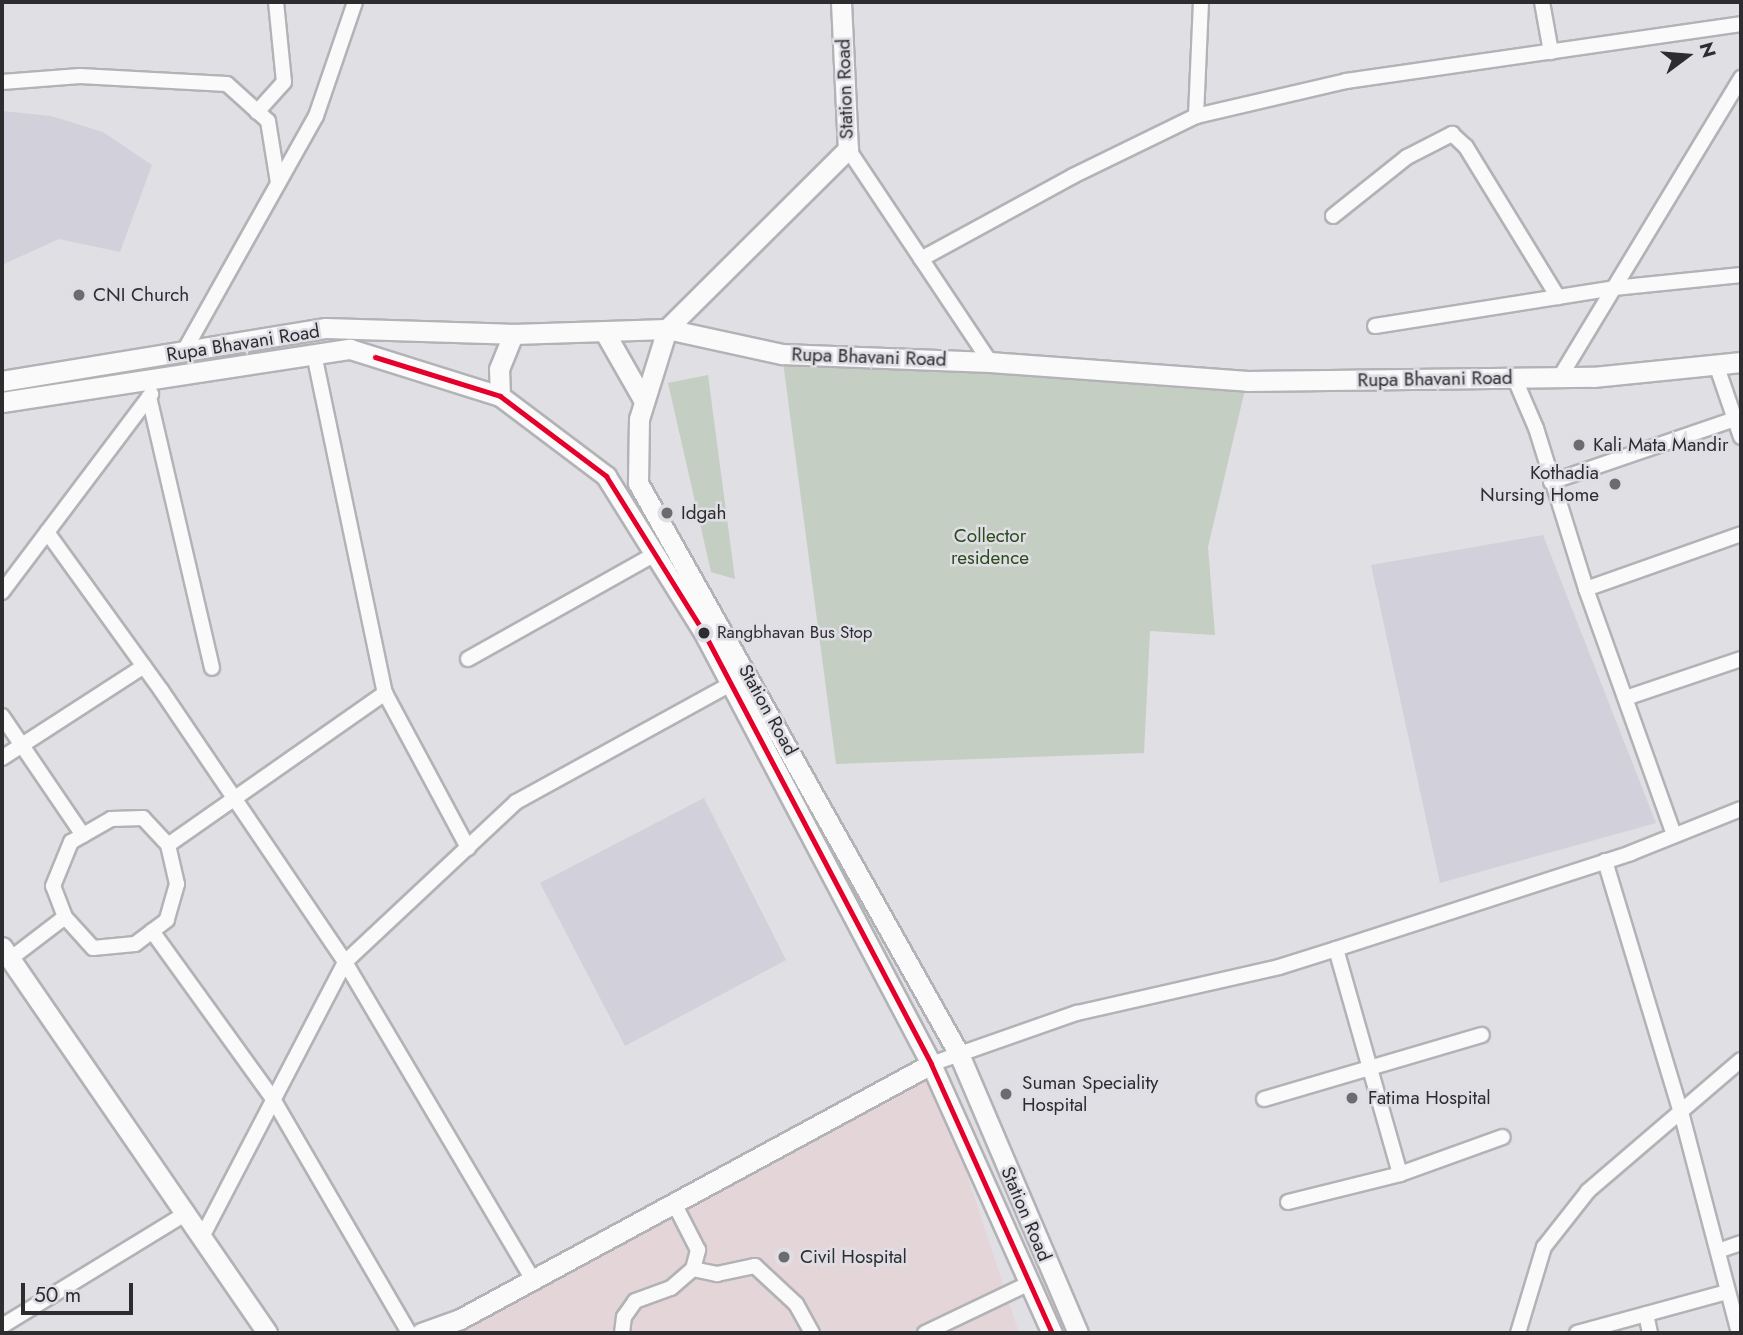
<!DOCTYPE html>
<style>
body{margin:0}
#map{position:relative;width:1743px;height:1335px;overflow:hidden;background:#e0dfe4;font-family:Jost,sans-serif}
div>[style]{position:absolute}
.built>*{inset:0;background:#d2d0db}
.medical>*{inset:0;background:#e4d6d8}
.green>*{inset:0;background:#c4cec2}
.roads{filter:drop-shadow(2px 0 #b3b2b6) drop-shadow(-2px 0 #b3b2b6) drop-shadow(0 2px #b3b2b6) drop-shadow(0 -2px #b3b2b6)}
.street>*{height:14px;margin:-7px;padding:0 7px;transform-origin:7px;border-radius:7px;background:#fafafb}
.secondary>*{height:19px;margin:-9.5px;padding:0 9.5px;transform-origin:9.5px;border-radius:9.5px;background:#fafafb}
.bus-1>*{height:5px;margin:-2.5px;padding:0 2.5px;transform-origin:2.5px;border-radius:2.5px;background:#e4002b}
.dots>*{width:19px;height:19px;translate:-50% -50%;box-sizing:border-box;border:4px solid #dfdee5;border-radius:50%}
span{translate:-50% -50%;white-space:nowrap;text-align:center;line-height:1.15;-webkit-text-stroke:5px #dfdee5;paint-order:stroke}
.bus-label{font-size:17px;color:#2d2c2f}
.left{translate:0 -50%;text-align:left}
.street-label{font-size:19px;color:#2d2c2f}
.poi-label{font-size:19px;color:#2d2c2f}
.right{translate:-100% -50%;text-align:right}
.park-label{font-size:19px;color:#294c19}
.frame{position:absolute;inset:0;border:4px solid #2d2c2f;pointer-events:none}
.north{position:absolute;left:1652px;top:21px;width:70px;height:70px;-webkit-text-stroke:5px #dfdee5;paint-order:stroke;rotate:74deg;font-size:19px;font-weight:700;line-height:28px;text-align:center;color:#2d2c2f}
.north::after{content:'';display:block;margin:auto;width:24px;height:32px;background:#2d2c2f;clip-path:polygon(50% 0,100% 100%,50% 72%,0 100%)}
.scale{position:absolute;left:21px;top:1283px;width:112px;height:32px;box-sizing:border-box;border:4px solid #2d2c2f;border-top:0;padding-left:9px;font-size:21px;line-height:24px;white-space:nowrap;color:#2d2c2f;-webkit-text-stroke:5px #dfdee5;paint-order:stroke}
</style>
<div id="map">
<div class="built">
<div style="clip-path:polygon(2px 111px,51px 116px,103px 132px,152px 165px,120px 252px,59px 239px,2px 265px)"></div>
<div style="clip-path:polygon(1543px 535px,1656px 823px,1440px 883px,1371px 565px)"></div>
<div style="clip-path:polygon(704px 798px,786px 960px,625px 1046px,540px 883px)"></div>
</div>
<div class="medical">
<div style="clip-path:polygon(931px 1064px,1019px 1333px,421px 1333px)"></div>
</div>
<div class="green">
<div style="clip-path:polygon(782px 354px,1247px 381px,1208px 547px,1215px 635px,1150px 631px,1144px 753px,836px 764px)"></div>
<div style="clip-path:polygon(708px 375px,735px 579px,711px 572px,668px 383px)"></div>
</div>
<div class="roads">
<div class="street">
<div style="left:1542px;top:2px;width:51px;rotate:79.8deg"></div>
<div style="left:2px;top:82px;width:78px;rotate:-4.4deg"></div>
<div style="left:80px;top:76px;width:147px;rotate:3.1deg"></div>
<div style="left:227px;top:84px;width:55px;rotate:42.1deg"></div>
<div style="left:268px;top:121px;width:63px;rotate:80.8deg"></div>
<div style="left:257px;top:112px;width:40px;rotate:-48deg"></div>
<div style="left:284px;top:82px;width:80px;rotate:-95.7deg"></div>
<div style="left:1196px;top:116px;width:114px;rotate:-87.5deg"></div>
<div style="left:848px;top:149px;width:256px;rotate:56.3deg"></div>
<div style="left:1333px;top:216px;width:95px;rotate:-38.6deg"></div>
<div style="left:1407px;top:157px;width:51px;rotate:-27.1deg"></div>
<div style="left:1452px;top:134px;width:19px;rotate:43deg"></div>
<div style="left:1466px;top:147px;width:176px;rotate:58.5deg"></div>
<div style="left:921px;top:259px;width:173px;rotate:-28.6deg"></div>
<div style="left:1073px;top:176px;width:137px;rotate:-26deg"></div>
<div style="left:1196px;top:116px;width:154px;rotate:-13.1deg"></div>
<div style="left:1346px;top:81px;width:399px;rotate:-8.2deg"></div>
<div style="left:1375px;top:326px;width:242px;rotate:-9deg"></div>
<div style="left:1614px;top:288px;width:128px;rotate:-5.8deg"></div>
<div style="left:183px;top:353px;width:272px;rotate:-60.7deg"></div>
<div style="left:316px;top:116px;width:120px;rotate:-71.1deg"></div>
<div style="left:314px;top:354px;width:346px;rotate:78.2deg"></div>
<div style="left:385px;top:693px;width:176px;rotate:61.8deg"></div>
<div style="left:1716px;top:364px;width:77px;rotate:71.1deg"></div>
<div style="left:1514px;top:377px;width:56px;rotate:66.7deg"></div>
<div style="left:1536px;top:428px;width:169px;rotate:72.7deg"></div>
<div style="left:1586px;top:589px;width:261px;rotate:70.3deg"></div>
<div style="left:1560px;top:377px;width:350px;rotate:-58.8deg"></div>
<div style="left:149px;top:397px;width:278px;rotate:76.9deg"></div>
<div style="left:1551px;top:482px;width:194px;rotate:-18.9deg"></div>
<div style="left:47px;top:532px;width:195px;rotate:54.2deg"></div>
<div style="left:161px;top:690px;width:328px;rotate:55.9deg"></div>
<div style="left:345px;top:962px;width:369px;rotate:59.4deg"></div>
<div style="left:1586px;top:589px;width:164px;rotate:-19.5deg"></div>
<div style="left:2px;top:592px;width:248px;rotate:-53deg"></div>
<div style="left:468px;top:659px;width:214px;rotate:-29.3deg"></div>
<div style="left:1626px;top:698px;width:121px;rotate:-18.7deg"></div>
<div style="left:2px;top:716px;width:144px;rotate:55.8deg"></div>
<div style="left:2px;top:758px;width:169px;rotate:-32.9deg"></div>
<div style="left:168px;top:845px;width:40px;rotate:77deg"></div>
<div style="left:177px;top:884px;width:37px;rotate:106deg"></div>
<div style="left:167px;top:920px;width:40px;rotate:143deg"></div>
<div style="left:135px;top:944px;width:42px;rotate:174.6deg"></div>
<div style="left:93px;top:948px;width:42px;rotate:-132.1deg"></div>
<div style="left:65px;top:917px;width:33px;rotate:-111deg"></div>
<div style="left:53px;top:886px;width:48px;rotate:-67.8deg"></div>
<div style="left:71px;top:842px;width:46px;rotate:-29.9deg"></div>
<div style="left:111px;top:819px;width:32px;rotate:-2deg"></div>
<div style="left:143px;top:818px;width:37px;rotate:47deg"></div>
<div style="left:168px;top:845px;width:265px;rotate:-35deg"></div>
<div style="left:1605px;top:861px;width:262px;rotate:73.2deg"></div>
<div style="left:1681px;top:1112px;width:228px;rotate:75.3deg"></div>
<div style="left:152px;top:931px;width:207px;rotate:54.2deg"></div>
<div style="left:273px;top:1099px;width:271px;rotate:59.8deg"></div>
<div style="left:1336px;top:949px;width:234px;rotate:74.1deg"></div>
<div style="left:10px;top:959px;width:69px;rotate:-37.4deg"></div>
<div style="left:931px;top:1064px;width:155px;rotate:-19.3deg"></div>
<div style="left:1077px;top:1013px;width:207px;rotate:-12.8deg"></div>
<div style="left:1279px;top:967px;width:60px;rotate:-17.5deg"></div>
<div style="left:1336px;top:949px;width:310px;rotate:-18deg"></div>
<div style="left:1631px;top:853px;width:118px;rotate:-21.8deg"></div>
<div style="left:1264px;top:1099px;width:227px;rotate:-16.4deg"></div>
<div style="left:1288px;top:1202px;width:115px;rotate:-14deg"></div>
<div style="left:1400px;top:1174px;width:109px;rotate:-19.8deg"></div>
<div style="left:202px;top:1237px;width:310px;rotate:-62.5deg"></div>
<div style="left:345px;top:962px;width:234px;rotate:-43.1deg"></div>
<div style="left:516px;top:802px;width:245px;rotate:-28.8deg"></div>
<div style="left:1718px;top:1251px;width:24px;rotate:-19deg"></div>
<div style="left:693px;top:1269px;width:25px;rotate:12deg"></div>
<div style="left:717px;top:1274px;width:39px;rotate:-12deg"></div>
<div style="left:755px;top:1266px;width:56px;rotate:42.8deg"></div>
<div style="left:796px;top:1304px;width:33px;rotate:61deg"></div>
<div style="left:1646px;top:1314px;width:19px;rotate:78deg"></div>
<div style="left:2px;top:1326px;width:215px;rotate:-31.5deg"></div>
<div style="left:622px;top:1333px;width:16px;rotate:-83deg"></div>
<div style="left:624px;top:1317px;width:19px;rotate:-55deg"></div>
<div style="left:635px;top:1301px;width:38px;rotate:-20deg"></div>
<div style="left:671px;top:1288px;width:29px;rotate:-41deg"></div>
<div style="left:693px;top:1269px;width:20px;rotate:-75deg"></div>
<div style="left:698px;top:1250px;width:53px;rotate:-117.1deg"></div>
<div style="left:925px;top:1333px;width:116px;rotate:-25.5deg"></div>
<div style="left:1518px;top:1333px;width:90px;rotate:-73.2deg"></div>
<div style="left:1544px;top:1247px;width:71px;rotate:-51.8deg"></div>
<div style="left:1588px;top:1191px;width:201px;rotate:-40.6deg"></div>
<div style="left:1577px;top:1333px;width:156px;rotate:-15.3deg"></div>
</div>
<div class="secondary">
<div style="left:841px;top:2px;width:147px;rotate:87.3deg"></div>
<div style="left:848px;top:149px;width:255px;rotate:135.2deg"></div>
<div style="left:667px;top:329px;width:94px;rotate:107.3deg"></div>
<div style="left:639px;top:419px;width:64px;rotate:90.9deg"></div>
<div style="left:638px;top:483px;width:655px;rotate:60.66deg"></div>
<div style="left:959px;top:1054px;width:303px;rotate:66.9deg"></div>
<div style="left:604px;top:331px;width:81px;rotate:60.3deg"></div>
<div style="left:2px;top:381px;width:328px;rotate:-9.3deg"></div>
<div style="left:326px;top:328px;width:187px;rotate:1.8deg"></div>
<div style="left:513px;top:334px;width:154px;rotate:-1.9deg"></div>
<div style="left:667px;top:329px;width:118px;rotate:12.3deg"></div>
<div style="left:782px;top:354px;width:208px;rotate:2.2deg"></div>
<div style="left:990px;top:362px;width:258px;rotate:4.2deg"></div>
<div style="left:1247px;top:381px;width:346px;rotate:-0.7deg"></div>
<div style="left:1593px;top:377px;width:149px;rotate:-5.8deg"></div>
<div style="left:500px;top:396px;width:27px;rotate:-92deg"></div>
<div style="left:499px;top:369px;width:38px;rotate:-68deg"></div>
<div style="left:2px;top:402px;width:352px;rotate:-8.7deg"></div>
<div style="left:350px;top:349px;width:157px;rotate:17.4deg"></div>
<div style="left:500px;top:396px;width:133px;rotate:37deg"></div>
<div style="left:606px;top:476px;width:185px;rotate:58deg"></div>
<div style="left:704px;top:633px;width:487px;rotate:62.2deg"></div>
<div style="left:931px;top:1064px;width:295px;rotate:65.8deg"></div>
<div style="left:2px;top:947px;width:468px;rotate:55.5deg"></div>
<div style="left:421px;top:1333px;width:41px;rotate:-19.7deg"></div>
<div style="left:460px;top:1319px;width:536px;rotate:-28.43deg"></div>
</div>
</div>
<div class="bus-1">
<div style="left:375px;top:357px;width:131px;rotate:17.3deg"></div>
<div style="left:500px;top:396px;width:133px;rotate:37deg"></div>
<div style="left:606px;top:476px;width:185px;rotate:58deg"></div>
<div style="left:704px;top:633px;width:487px;rotate:62.2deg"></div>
<div style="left:931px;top:1064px;width:295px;rotate:65.8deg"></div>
</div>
<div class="dots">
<div style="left:79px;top:295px;background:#6c6b6e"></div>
<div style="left:1579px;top:445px;background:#6c6b6e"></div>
<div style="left:1615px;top:484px;background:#6c6b6e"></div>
<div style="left:667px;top:513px;background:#6c6b6e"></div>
<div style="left:704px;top:633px;background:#2d2c2f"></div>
<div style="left:1006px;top:1094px;background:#6c6b6e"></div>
<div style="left:1352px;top:1098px;background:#6c6b6e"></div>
<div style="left:784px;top:1257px;background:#6c6b6e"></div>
</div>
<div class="bus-label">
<span class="left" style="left:717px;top:633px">Rangbhavan Bus Stop</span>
</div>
<div class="street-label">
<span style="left:845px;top:89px;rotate:-92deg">Station Road</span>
<span style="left:243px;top:343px;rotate:-9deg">Rupa Bhavani Road</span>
<span style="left:869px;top:357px;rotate:2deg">Rupa Bhavani Road</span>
<span style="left:1435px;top:379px;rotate:-1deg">Rupa Bhavani Road</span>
<span style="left:768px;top:710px;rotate:61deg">Station Road</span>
<span style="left:1026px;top:1214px;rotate:67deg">Station Road</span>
</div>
<div class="poi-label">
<span class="left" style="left:93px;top:295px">CNI Church</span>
<span class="left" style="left:1593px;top:445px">Kali Mata Mandir</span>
<span class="right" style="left:1599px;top:484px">Kothadia<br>Nursing Home</span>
<span class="left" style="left:681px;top:513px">Idgah</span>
<span class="left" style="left:1022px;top:1094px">Suman Speciality<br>Hospital</span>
<span class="left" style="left:1368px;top:1098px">Fatima Hospital</span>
<span class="left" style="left:800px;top:1257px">Civil Hospital</span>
</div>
<div class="park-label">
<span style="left:990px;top:547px">Collector<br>residence</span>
</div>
<div class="frame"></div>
<div class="north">N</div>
<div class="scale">50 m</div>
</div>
